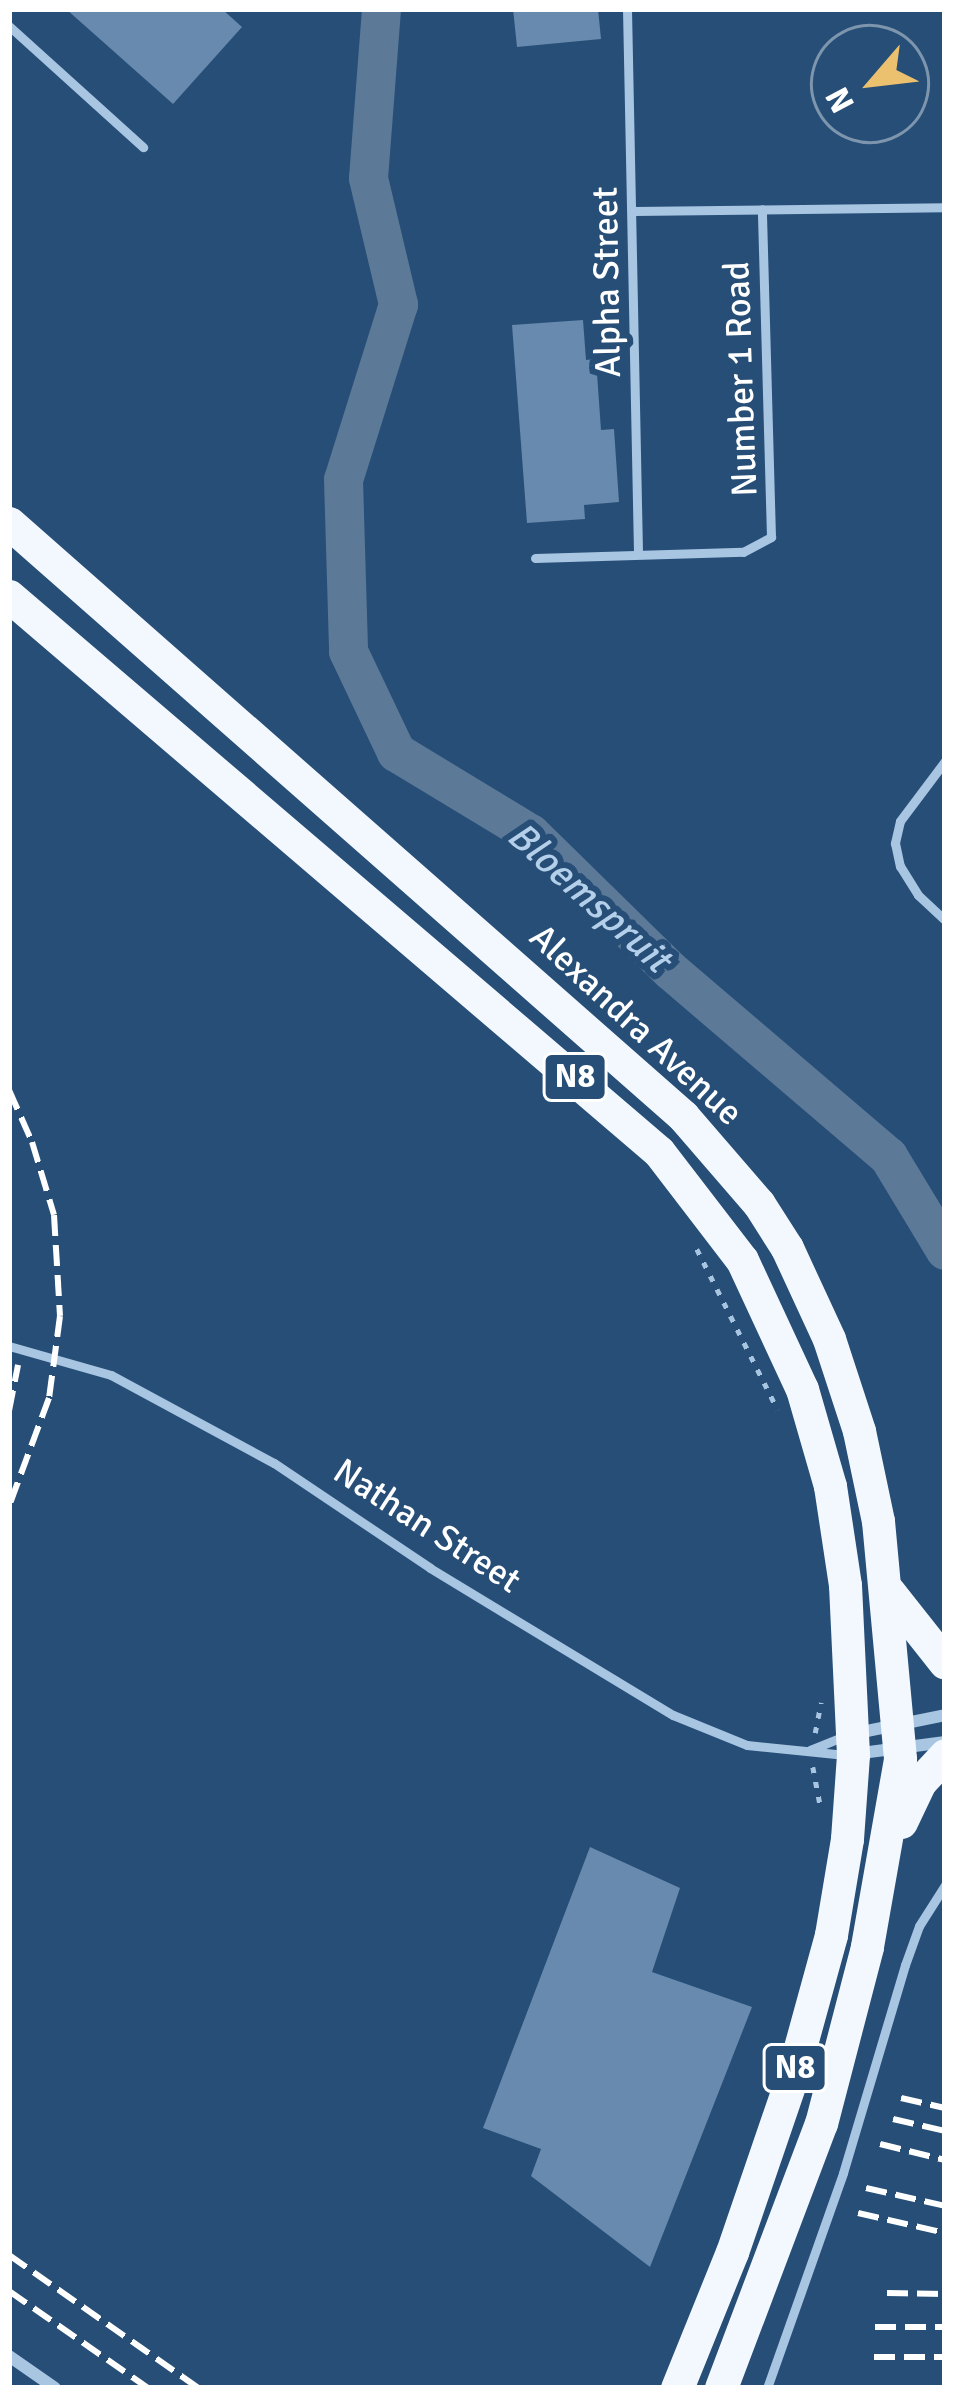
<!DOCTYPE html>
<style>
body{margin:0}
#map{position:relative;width:954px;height:2397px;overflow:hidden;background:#264e77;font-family:Signika,sans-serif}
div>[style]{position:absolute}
.river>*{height:39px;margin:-19.5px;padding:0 19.5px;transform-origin:19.5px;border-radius:19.5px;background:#5c7997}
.building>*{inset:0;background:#678aae}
.path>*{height:4.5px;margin-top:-2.25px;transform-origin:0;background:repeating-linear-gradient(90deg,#a8c5e2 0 6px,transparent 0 15px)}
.service>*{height:9px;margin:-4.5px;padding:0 4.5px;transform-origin:4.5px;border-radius:4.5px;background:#a8c5e2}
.minor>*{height:12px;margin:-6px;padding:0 6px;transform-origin:6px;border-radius:6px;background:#a8c5e2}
.trunk>*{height:33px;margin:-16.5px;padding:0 16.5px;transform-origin:16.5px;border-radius:16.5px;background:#f3f8fe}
.rail>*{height:6px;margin-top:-3px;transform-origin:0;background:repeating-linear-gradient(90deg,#fff 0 21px,transparent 0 30px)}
span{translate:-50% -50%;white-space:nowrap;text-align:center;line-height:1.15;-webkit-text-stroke:12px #264e77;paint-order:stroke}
.shield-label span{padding:3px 9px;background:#264e77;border:3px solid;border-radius:9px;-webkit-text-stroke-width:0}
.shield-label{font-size:33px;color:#fff;font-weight:700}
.street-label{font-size:36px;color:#fff}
.water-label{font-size:39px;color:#b3cfea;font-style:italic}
.frame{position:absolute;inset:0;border:12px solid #fff;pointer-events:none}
.north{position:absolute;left:810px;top:24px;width:120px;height:120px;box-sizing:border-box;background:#264e77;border:3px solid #7d95ad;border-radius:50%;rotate:242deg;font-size:33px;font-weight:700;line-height:48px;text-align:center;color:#fff}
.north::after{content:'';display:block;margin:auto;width:42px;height:54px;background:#ebc06e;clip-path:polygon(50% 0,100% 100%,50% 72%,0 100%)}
</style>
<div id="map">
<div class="river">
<div style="left:381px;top:9px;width:169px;rotate:94.4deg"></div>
<div style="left:368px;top:178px;width:130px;rotate:76.6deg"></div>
<div style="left:398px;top:304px;width:183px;rotate:107.4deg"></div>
<div style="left:343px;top:479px;width:172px;rotate:88.3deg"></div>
<div style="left:348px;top:651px;width:112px;rotate:64.6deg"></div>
<div style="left:396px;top:752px;width:157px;rotate:31.2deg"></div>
<div style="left:530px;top:833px;width:196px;rotate:44.4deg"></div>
<div style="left:670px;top:970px;width:287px;rotate:40.5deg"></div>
<div style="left:888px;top:1156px;width:110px;rotate:58.8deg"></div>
</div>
<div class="building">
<div style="clip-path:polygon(66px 9px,222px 9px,242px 27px,173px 104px)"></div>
<div style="clip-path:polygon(513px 9px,598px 9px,601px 39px,517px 47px)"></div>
<div style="clip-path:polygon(583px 320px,586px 360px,596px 359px,601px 430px,614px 429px,619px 502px,584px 505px,585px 519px,527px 523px,512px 325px)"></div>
<div style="clip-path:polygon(590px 1847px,680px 1888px,652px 1972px,752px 2007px,650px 2267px,531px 2176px,541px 2149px,483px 2128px)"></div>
</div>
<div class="path">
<div style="left:697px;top:1249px;width:180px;rotate:63.3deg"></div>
<div style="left:815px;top:1733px;width:31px;rotate:-79deg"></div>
<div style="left:813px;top:1767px;width:43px;rotate:79.2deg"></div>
</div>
<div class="service">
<div style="left:627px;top:9px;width:545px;rotate:88.84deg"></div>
<div style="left:9px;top:26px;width:181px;rotate:42.1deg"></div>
<div style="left:634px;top:211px;width:311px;rotate:-0.7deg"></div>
<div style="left:535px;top:558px;width:208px;rotate:-1.7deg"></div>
<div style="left:743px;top:552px;width:32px;rotate:-28deg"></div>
<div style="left:771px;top:537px;width:328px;rotate:-91.6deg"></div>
<div style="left:945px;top:761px;width:75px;rotate:126.9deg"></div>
<div style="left:900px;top:821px;width:23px;rotate:103deg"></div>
<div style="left:895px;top:843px;width:24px;rotate:78deg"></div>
<div style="left:900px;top:866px;width:34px;rotate:58deg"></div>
<div style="left:918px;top:895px;width:37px;rotate:43deg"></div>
<div style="left:9px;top:1346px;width:106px;rotate:15.9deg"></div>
<div style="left:111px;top:1375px;width:185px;rotate:28.4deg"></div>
<div style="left:274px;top:1463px;width:188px;rotate:33.9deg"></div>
<div style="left:430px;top:1568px;width:284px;rotate:31.2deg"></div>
<div style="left:673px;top:1715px;width:80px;rotate:22.1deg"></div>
<div style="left:747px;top:1745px;width:99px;rotate:5.8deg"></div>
<div style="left:810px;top:1750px;width:37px;rotate:-22deg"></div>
<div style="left:767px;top:2388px;width:228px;rotate:-70.5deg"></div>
<div style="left:843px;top:2173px;width:217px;rotate:-73.4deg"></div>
<div style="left:905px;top:1965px;width:41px;rotate:-70.3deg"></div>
<div style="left:919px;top:1926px;width:49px;rotate:-57.6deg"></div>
</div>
<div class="minor">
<div style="left:852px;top:1734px;width:95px;rotate:-11.5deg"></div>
<div style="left:854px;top:1754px;width:92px;rotate:-7.5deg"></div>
<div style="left:9px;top:2356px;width:56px;rotate:34.8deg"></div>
</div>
<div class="trunk">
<div style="left:9px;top:523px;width:898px;rotate:41.34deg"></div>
<div style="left:683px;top:1116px;width:116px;rotate:49.2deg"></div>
<div style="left:759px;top:1204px;width:52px;rotate:57.5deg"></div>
<div style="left:787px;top:1248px;width:100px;rotate:65.2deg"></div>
<div style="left:829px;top:1339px;width:97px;rotate:71.9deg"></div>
<div style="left:859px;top:1431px;width:92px;rotate:78.1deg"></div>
<div style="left:878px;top:1521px;width:239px;rotate:84.7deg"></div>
<div style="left:900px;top:1759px;width:191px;rotate:100deg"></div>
<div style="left:867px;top:1947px;width:182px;rotate:104.6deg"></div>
<div style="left:821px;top:2123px;width:283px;rotate:110.7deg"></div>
<div style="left:9px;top:596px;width:855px;rotate:40.54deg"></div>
<div style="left:659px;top:1152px;width:136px;rotate:52.5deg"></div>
<div style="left:742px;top:1260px;width:142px;rotate:65.1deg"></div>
<div style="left:802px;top:1389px;width:101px;rotate:73.9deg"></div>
<div style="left:830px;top:1486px;width:100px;rotate:81.4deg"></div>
<div style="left:845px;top:1585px;width:170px;rotate:87.3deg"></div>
<div style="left:853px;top:1755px;width:84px;rotate:94.1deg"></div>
<div style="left:847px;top:1839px;width:97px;rotate:99.5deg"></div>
<div style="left:831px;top:1935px;width:147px;rotate:105.4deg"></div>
<div style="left:792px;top:2077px;width:185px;rotate:108.9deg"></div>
<div style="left:732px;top:2252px;width:147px;rotate:112deg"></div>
<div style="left:889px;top:1592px;width:90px;rotate:51.7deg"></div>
<div style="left:901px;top:1822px;width:44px;rotate:-64.6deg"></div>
<div style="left:920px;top:1782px;width:37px;rotate:-47deg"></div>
</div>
<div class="rail">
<div style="left:9px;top:1090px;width:57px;rotate:66.1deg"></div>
<div style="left:32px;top:1142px;width:76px;rotate:73.2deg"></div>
<div style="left:54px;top:1215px;width:101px;rotate:86.6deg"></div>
<div style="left:60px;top:1316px;width:83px;rotate:97.6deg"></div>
<div style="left:49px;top:1398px;width:115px;rotate:110.3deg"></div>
<div style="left:9px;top:1411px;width:47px;rotate:-78.9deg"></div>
<div style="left:901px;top:2098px;width:45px;rotate:12.8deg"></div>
<div style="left:893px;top:2119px;width:53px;rotate:13deg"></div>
<div style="left:880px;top:2144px;width:67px;rotate:13.8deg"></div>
<div style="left:866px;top:2188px;width:81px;rotate:12.8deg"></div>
<div style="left:858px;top:2213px;width:89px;rotate:12.9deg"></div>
<div style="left:9px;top:2255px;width:231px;rotate:35.1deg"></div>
<div style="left:9px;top:2291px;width:169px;rotate:34.9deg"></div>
<div style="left:887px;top:2293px;width:58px;rotate:1deg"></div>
<div style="left:875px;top:2327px;width:70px"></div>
<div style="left:874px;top:2357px;width:71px"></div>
</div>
<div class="shield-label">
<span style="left:575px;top:1077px">N8</span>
<span style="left:795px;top:2068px">N8</span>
</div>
<div class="street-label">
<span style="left:607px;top:282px;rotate:-91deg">Alpha Street</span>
<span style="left:741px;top:379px;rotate:-92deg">Number 1 Road</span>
<span style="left:636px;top:1025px;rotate:43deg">Alexandra Avenue</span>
<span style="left:427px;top:1526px;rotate:33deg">Nathan Street</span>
</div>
<div class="water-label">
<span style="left:589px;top:897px;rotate:42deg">Bloemspruit</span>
</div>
<div class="frame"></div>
<div class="north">N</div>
</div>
